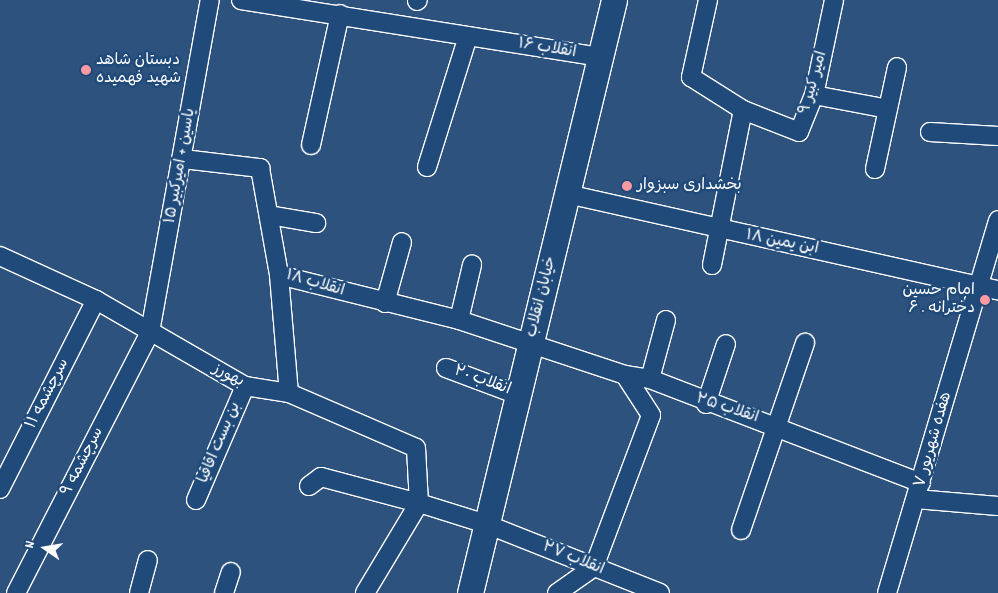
<!DOCTYPE html>
<meta charset="utf-8">
<style>
body{margin:0}
#map{position:relative;width:998px;height:593px;overflow:hidden;background:#2e527e;font-family:Dekko,"Playpen Sans Arabic",sans-serif}
div>[style]{position:absolute}
.roads{filter:drop-shadow(1px 0 #fff) drop-shadow(-1px 0 #fff) drop-shadow(0 1px #fff) drop-shadow(0 -1px #fff)}
.street>*{height:18px;margin:-9px;padding:0 9px;transform-origin:9px;border-radius:9px;background:#1f4a7a}
.secondary>*{height:25px;margin:-12.5px;padding:0 12.5px;transform-origin:12.5px;border-radius:12.5px;background:#1f4a7a}
.dots>*{width:14px;height:14px;translate:-50% -50%;box-sizing:border-box;border:2px solid #1f4a7a;border-radius:50%}
span{translate:-50% -50%;white-space:nowrap;text-align:center;line-height:1.15;-webkit-text-stroke:5px #1f4a7a;paint-order:stroke}
.street-label{font-size:16px;color:#fff}
.poi-label{font-size:16px;color:#fff}
.left{translate:0 -50%;text-align:left}
.right{translate:-100% -50%;text-align:right}
.north{position:absolute;left:20px;top:523px;width:50px;height:50px;-webkit-text-stroke:4px #1f4a7a;paint-order:stroke;rotate:283deg;font-size:14px;font-weight:700;line-height:20px;text-align:center;color:#fff}
.north::after{content:'';display:block;margin:auto;width:18px;height:22px;background:#fff;clip-path:polygon(50% 0,100% 100%,50% 72%,0 100%)}
</style>
<div id="map">
<div class="roads">
<div class="street">
<div style="left:241px;top:0;width:363px;rotate:9deg"></div>
<div style="left:708px;top:0;width:79px;rotate:102.4deg"></div>
<div style="left:691px;top:77px;width:62px;rotate:32.4deg"></div>
<div style="left:417px;top:1px;width:1px;rotate:-45deg"></div>
<div style="left:814px;top:95px;width:75px;rotate:10.7deg"></div>
<div style="left:930px;top:132px;width:68px;rotate:3.4deg"></div>
<div style="left:311px;top:145px;width:134px;rotate:-77.5deg"></div>
<div style="left:183px;top:159px;width:78px;rotate:6.7deg"></div>
<div style="left:260px;top:168px;width:109px;rotate:79.9deg"></div>
<div style="left:279px;top:275px;width:186px;rotate:14deg"></div>
<div style="left:459px;top:320px;width:175px;rotate:18.3deg"></div>
<div style="left:625px;top:375px;width:25px;rotate:9deg"></div>
<div style="left:650px;top:379px;width:290px;rotate:21deg"></div>
<div style="left:427px;top:167px;width:137px;rotate:-72.6deg"></div>
<div style="left:875px;top:169px;width:104px;rotate:-77.8deg"></div>
<div style="left:567px;top:194px;width:442px;rotate:12.6deg"></div>
<div style="left:269px;top:215px;width:48px;rotate:9.7deg"></div>
<div style="left:0;top:256px;width:106px;rotate:24.6deg"></div>
<div style="left:96px;top:300px;width:172px;rotate:30deg"></div>
<div style="left:245px;top:386px;width:45px;rotate:9deg"></div>
<div style="left:289px;top:393px;width:138px;rotate:23.4deg"></div>
<div style="left:416px;top:448px;width:55px;rotate:86.9deg"></div>
<div style="left:712px;top:265px;width:158px;rotate:-78.7deg"></div>
<div style="left:743px;top:110px;width:60px;rotate:21.4deg"></div>
<div style="left:799px;top:132px;width:40px;rotate:-68deg"></div>
<div style="left:814px;top:95px;width:97px;rotate:-78.1deg"></div>
<div style="left:279px;top:275px;width:118px;rotate:85.2deg"></div>
<div style="left:385px;top:303px;width:63px;rotate:-74.4deg"></div>
<div style="left:459px;top:320px;width:57px;rotate:-76.7deg"></div>
<div style="left:446px;top:368px;width:77px;rotate:20.6deg"></div>
<div style="left:650px;top:379px;width:61px;rotate:-74.8deg"></div>
<div style="left:706px;top:404px;width:63px;rotate:-71.6deg"></div>
<div style="left:309px;top:486px;width:15px;rotate:-37deg"></div>
<div style="left:321px;top:477px;width:101px;rotate:14.9deg"></div>
<div style="left:419px;top:503px;width:70px;rotate:17.4deg"></div>
<div style="left:486px;top:524px;width:187px;rotate:21.6deg"></div>
<div style="left:0;top:489px;width:212px;rotate:-63.1deg"></div>
<div style="left:916px;top:499px;width:82px;rotate:4.9deg"></div>
<div style="left:196px;top:500px;width:124px;rotate:-66.7deg"></div>
<div style="left:741px;top:530px;width:198px;rotate:-71.1deg"></div>
<div style="left:16px;top:593px;width:293px;rotate:-62.8deg"></div>
<div style="left:150px;top:332px;width:337px;rotate:-79.8deg"></div>
<div style="left:139px;top:593px;width:34px;rotate:-75deg"></div>
<div style="left:224px;top:593px;width:22px;rotate:-72deg"></div>
<div style="left:365px;top:593px;width:105px;rotate:-59deg"></div>
<div style="left:557px;top:593px;width:45px;rotate:-35.1deg"></div>
<div style="left:594px;top:567px;width:162px;rotate:-69.4deg"></div>
<div style="left:651px;top:415px;width:48px;rotate:-123deg"></div>
<div style="left:887px;top:593px;width:389px;rotate:-73.4deg"></div>
</div>
<div class="secondary">
<div style="left:470px;top:593px;width:610px;rotate:-76.35deg"></div>
</div>
</div>
<div class="dots">
<div style="left:86px;top:70px;background:#ff9aa2"></div>
<div style="left:627px;top:186px;background:#ff9aa2"></div>
<div style="left:985px;top:300px;background:#ff9aa2"></div>
</div>
<div class="street-label">
<span style="left:547px;top:49px;rotate:9deg">انقلاب ۱۶</span>
<span style="left:814px;top:83px;rotate:-74deg">امیر کبیر ۹</span>
<span style="left:181px;top:166px;rotate:-80deg">یاسین + امیرکبیر ۱۵</span>
<span style="left:782px;top:243px;rotate:11deg">ابن یمین ۱۸</span>
<span style="left:315px;top:284px;rotate:16deg">انقلاب ۱۸</span>
<span style="left:542px;top:297px;rotate:-76deg">خیابان انقلاب</span>
<span style="left:228px;top:376px;rotate:28deg">بهورز</span>
<span style="left:482px;top:381px;rotate:20deg">انقلاب ۲۰</span>
<span style="left:48px;top:394px;rotate:-63deg">سرچشمه ۱۱</span>
<span style="left:727px;top:409px;rotate:18deg">انقلاب ۲۵</span>
<span style="left:934px;top:440px;rotate:-74deg">هفده شهریور ۷</span>
<span style="left:220px;top:443px;rotate:-67deg">بن بست اقاقیا</span>
<span style="left:83px;top:462px;rotate:-63deg">سرچشمه ۹</span>
<span style="left:573px;top:559px;rotate:22deg">انقلاب ۲۷</span>
</div>
<div class="poi-label">
<span class="left" style="left:96px;top:70px">دبستان شاهد<br>شهید فهمیده</span>
<span class="left" style="left:637px;top:186px">بخشداری سبزوار</span>
<span class="right" style="left:975px;top:300px">امام حسین<br>۶ . دخترانه</span>
</div>
<div class="north">N</div>
</div>
